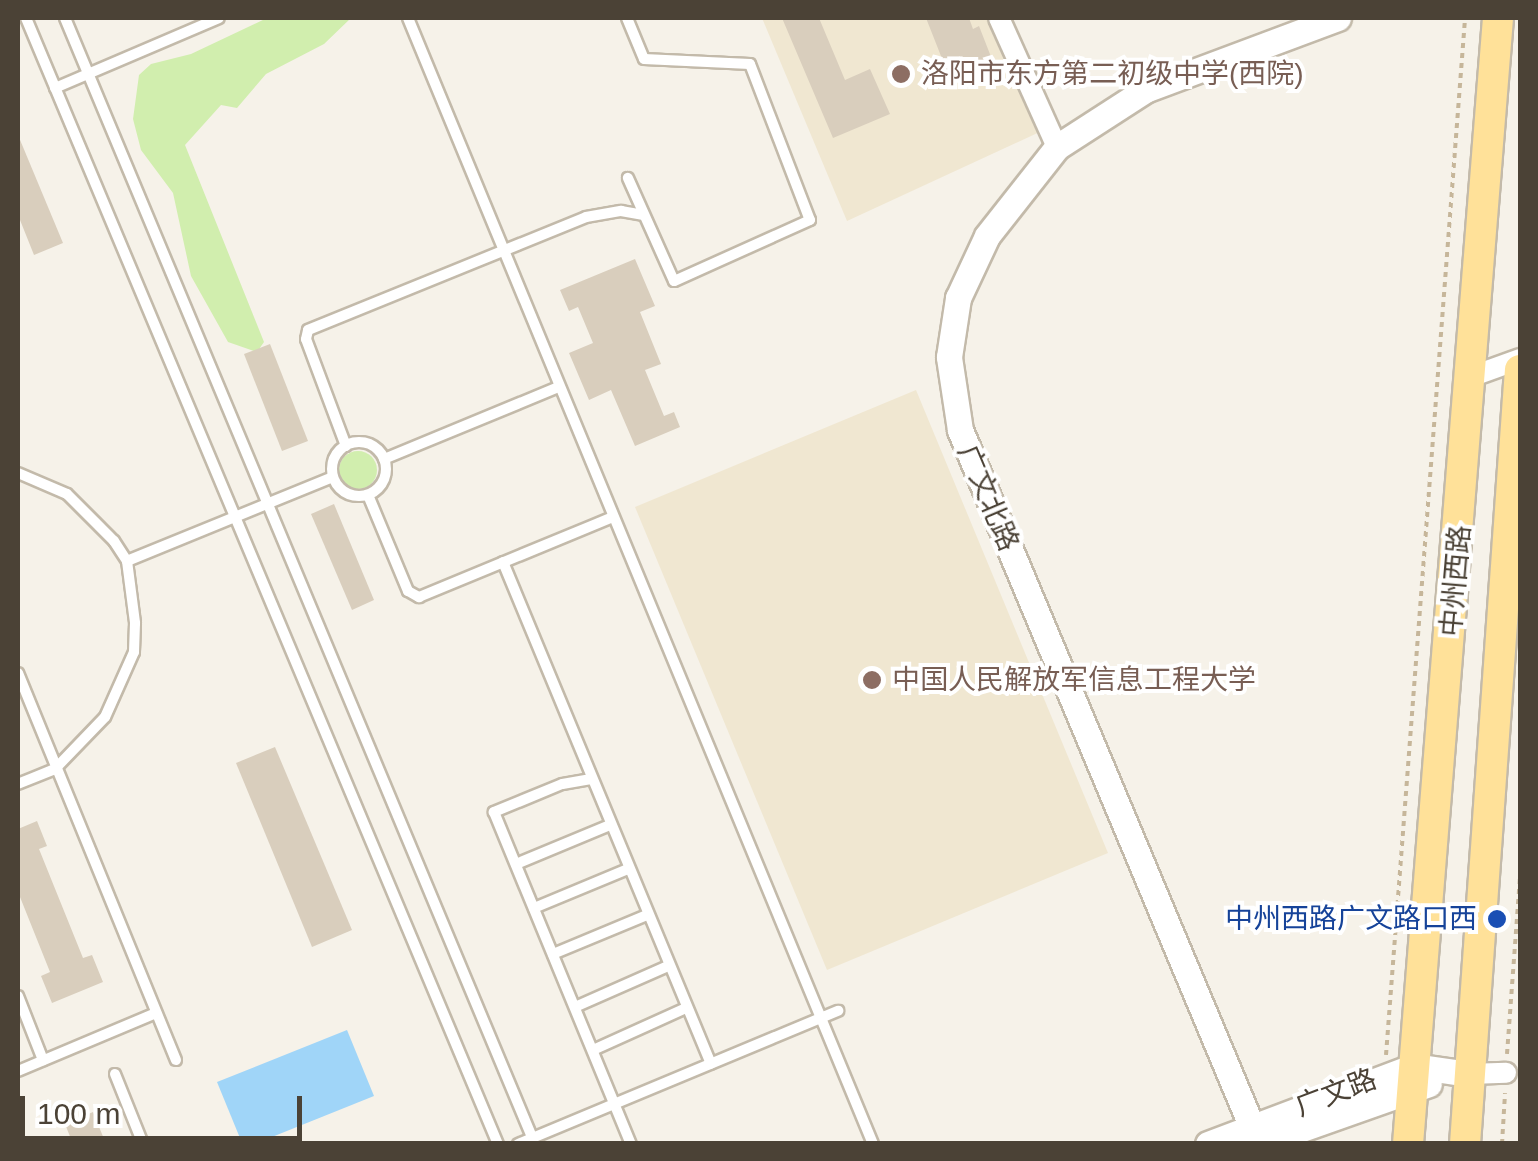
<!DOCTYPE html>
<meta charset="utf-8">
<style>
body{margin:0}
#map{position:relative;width:1538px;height:1161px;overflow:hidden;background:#f6f2e9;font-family:Arial,"Noto Sans SC",sans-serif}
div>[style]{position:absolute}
.education>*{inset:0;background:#f0e7d1}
.green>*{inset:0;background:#d1eeae}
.round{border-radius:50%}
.water>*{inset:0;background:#a0d5f8}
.building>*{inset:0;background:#d9cebd}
.path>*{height:4px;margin-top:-2px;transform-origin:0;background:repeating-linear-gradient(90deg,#c6b69a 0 5px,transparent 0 10px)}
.roads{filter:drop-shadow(2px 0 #c3baaa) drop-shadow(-2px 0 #c3baaa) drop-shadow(0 2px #c3baaa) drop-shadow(0 -2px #c3baaa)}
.service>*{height:10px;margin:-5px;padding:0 5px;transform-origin:5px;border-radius:5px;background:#fff}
.service>.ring{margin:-5px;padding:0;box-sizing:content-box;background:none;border:10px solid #fff;border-radius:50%}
.minor>*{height:20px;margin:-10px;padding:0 10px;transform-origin:10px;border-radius:10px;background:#fff}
.tertiary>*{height:25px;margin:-12.5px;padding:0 12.5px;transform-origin:12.5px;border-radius:12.5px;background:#fff}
.primary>*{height:30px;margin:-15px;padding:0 15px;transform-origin:15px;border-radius:15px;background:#ffe199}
.dots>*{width:28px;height:28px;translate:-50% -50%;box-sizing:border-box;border:5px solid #fff;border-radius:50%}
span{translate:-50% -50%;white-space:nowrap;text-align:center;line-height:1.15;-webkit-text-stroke:8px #fff;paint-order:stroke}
.education-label{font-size:28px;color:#785e54}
.left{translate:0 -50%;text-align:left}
.street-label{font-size:28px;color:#4b4236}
.transit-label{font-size:28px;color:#164399}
.right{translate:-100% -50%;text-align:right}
.frame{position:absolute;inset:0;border:20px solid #4b4236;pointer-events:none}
.scale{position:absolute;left:20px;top:1096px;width:282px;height:45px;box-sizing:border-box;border:5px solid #4b4236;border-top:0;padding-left:12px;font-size:30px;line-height:35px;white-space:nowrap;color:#4b4236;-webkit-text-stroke:8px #fff;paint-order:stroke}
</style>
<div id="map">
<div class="education">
<div style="clip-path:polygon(762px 18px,990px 18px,1044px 130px,847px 221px)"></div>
<div style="clip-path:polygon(916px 390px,1108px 853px,827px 970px,635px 507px)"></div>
</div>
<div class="green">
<div style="clip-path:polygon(267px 18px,351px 18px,324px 44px,266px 74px,237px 108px,221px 105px,185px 145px,264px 342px,257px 352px,228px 342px,191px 276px,173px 193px,141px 150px,133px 119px,139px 75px,151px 64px,191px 54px)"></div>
<div class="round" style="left:339px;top:451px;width:38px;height:38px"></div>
</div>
<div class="water">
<div style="clip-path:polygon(347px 1030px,374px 1096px,257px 1143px,242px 1143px,217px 1082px)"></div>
</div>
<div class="building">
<div style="clip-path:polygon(782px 18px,819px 18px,845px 80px,870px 69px,890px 114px,833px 138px)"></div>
<div style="clip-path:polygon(926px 18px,969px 18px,973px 29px,979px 26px,995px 67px,952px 84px)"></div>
<div style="clip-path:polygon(18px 135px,63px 243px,34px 255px,18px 215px)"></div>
<div style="clip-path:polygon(635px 259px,655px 306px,640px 312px,661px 364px,645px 370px,664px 416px,674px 412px,680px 427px,635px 446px,611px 390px,589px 400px,569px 353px,593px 343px,578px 307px,569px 311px,560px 290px)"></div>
<div style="clip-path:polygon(270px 344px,308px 441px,282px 451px,244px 354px)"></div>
<div style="clip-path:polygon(334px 504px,374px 600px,352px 610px,311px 514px)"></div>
<div style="clip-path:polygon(275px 747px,352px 930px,312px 947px,236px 763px)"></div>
<div style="clip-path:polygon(37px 821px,47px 846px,39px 849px,83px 958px,92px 955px,103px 982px,52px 1003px,41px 976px,50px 972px,18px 892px,18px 829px)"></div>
<div style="clip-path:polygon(93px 1112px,106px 1144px,73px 1144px,65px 1124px)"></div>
</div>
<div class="path">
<div style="left:1507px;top:1054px;width:177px;rotate:-85.8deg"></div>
<div style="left:1386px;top:1055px;width:1040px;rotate:-85.64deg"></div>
<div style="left:1502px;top:1144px;width:51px;rotate:-86.6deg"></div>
</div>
<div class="roads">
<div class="service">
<div style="left:26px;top:18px;width:1221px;rotate:67.26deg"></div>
<div style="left:65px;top:18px;width:1213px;rotate:67.35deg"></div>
<div style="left:408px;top:18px;width:1218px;rotate:67.56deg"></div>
<div style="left:627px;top:18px;width:44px;rotate:67.5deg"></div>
<div style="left:644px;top:59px;width:106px;rotate:2.7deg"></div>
<div style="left:750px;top:64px;width:167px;rotate:69deg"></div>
<div style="left:810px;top:220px;width:149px;rotate:155.8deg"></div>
<div style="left:674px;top:281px;width:113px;rotate:-114.1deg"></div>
<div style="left:55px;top:88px;width:178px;rotate:-23.1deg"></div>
<div class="ring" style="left:332px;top:442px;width:44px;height:44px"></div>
<div style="left:346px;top:446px;width:114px;rotate:-110.5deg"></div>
<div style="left:306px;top:339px;width:9px;rotate:-77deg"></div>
<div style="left:308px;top:330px;width:300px;rotate:-22.1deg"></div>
<div style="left:586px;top:217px;width:36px;rotate:-10deg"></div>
<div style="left:621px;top:211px;width:23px;rotate:10deg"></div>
<div style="left:384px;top:459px;width:189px;rotate:-22.4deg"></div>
<div style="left:18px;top:473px;width:53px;rotate:23.2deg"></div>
<div style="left:67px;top:494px;width:66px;rotate:45deg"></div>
<div style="left:114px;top:541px;width:24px;rotate:57deg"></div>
<div style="left:127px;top:561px;width:63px;rotate:82.6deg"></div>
<div style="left:135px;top:623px;width:29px;rotate:92deg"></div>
<div style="left:134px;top:652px;width:71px;rotate:114deg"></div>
<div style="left:105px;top:717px;width:72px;rotate:133.9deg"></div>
<div style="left:55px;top:769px;width:40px;rotate:158deg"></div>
<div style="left:368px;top:495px;width:104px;rotate:67.4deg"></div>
<div style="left:408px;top:591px;width:13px;rotate:29deg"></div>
<div style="left:419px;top:597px;width:210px;rotate:-22.4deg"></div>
<div style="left:127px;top:561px;width:222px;rotate:-22.2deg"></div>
<div style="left:503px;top:562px;width:543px;rotate:67.49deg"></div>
<div style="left:18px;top:673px;width:418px;rotate:67.8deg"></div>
<div style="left:591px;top:779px;width:29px;rotate:170deg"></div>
<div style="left:562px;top:784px;width:74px;rotate:157.6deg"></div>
<div style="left:494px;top:812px;width:359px;rotate:67.6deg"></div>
<div style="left:516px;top:864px;width:102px;rotate:-22.5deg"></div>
<div style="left:534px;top:908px;width:102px;rotate:-22.5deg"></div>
<div style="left:553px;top:954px;width:102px;rotate:-22.5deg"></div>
<div style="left:18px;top:996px;width:69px;rotate:68.7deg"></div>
<div style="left:575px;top:1007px;width:102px;rotate:-23.8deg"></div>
<div style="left:593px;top:1050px;width:102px;rotate:-24.3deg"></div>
<div style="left:18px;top:1071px;width:150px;rotate:-22.8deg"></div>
<div style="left:115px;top:1074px;width:75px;rotate:68.2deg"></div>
<div style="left:518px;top:1144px;width:347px;rotate:-22.6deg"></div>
</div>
<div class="minor">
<div style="left:999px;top:18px;width:141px;rotate:65.8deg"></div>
<div style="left:1473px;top:376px;width:50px;rotate:-19.9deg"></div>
<div style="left:1469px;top:1074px;width:37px;rotate:-2deg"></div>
</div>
<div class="tertiary">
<div style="left:1208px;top:1144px;width:220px;rotate:-20.7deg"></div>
<div style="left:1414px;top:1066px;width:56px;rotate:8.3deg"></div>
<div style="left:1259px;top:1144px;width:774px;rotate:-112.72deg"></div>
<div style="left:960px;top:430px;width:74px;rotate:-98.6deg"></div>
<div style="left:949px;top:357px;width:60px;rotate:-81.3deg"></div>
<div style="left:958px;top:298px;width:68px;rotate:-64.9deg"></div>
<div style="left:987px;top:236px;width:113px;rotate:-51.8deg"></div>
<div style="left:1057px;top:147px;width:105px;rotate:-32.9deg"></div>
<div style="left:1145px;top:90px;width:206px;rotate:-20.5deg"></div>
<div style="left:1259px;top:1144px;width:180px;rotate:-19.4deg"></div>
</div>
<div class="primary">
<div style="left:1408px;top:1144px;width:1130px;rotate:-85.43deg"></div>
<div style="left:1465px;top:1144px;width:776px;rotate:-85.94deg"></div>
</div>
</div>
<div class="dots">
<div style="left:901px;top:74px;background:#8d6e63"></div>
<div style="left:872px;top:680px;background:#8d6e63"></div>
<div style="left:1497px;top:919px;background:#1a4fb4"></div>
</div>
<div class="education-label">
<span class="left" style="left:921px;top:74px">洛阳市东方第二初级中学(西院)</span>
<span class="left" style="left:892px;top:680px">中国人民解放军信息工程大学</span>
</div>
<div class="street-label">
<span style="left:988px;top:498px;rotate:67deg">广文北路</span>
<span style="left:1456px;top:581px;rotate:-85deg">中州西路</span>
<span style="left:1336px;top:1093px;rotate:-21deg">广文路</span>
</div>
<div class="transit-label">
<span class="right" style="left:1477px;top:919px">中州西路广文路口西</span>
</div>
<div class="frame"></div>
<div class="scale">100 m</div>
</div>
